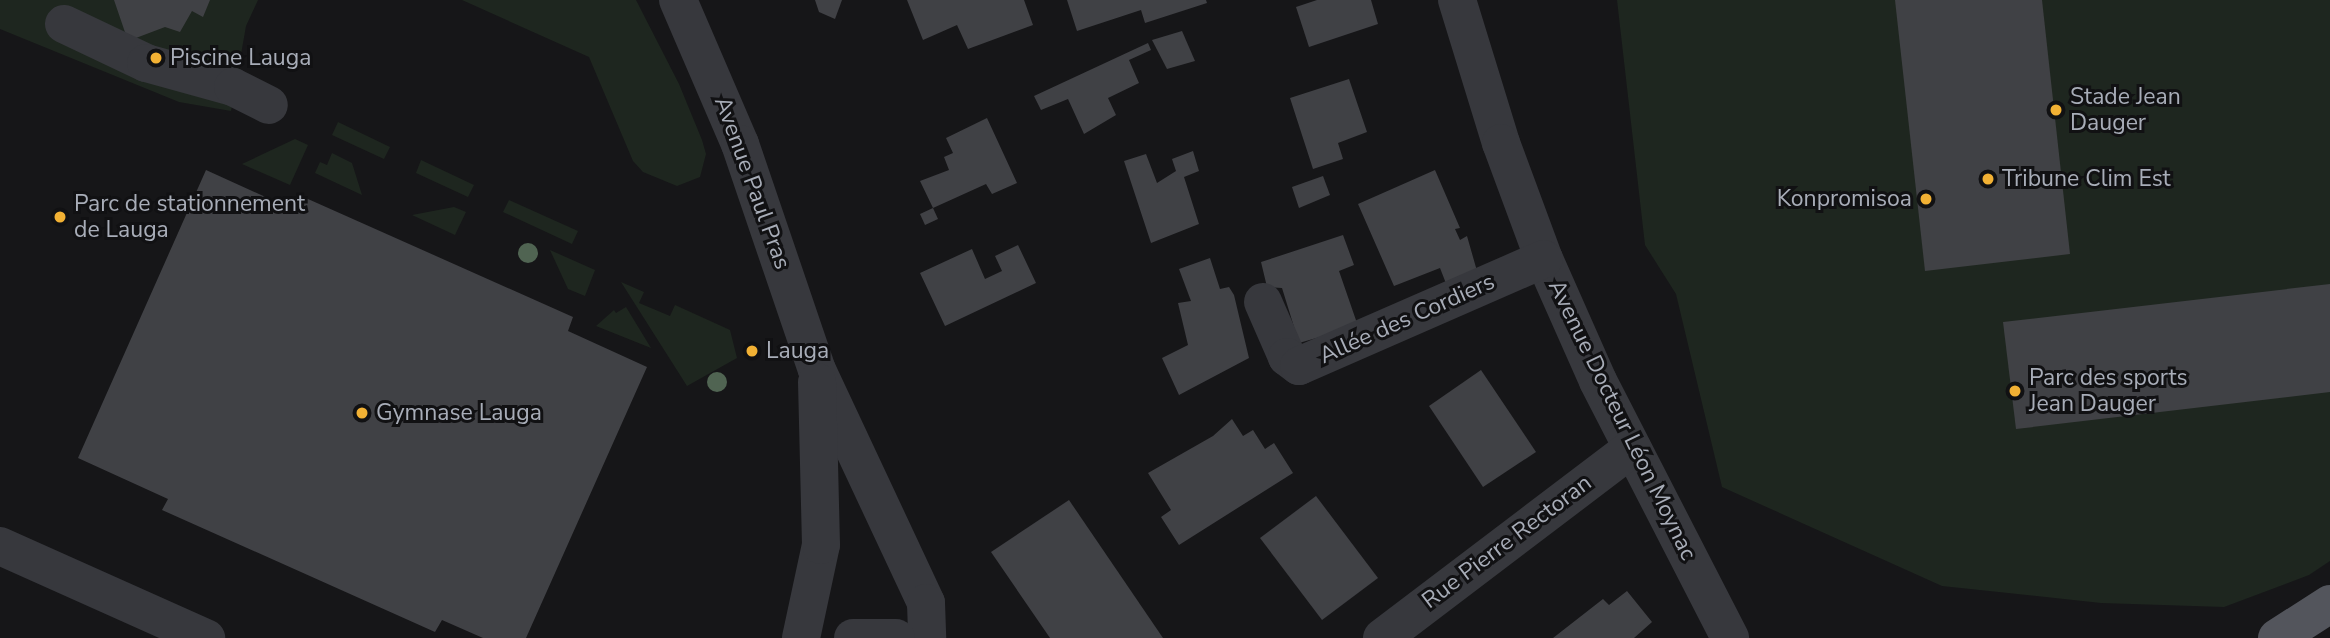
<!DOCTYPE html>
<meta charset="utf-8">
<style>
body{margin:0}
#map{position:relative;width:2330px;height:638px;overflow:hidden;background:#161618;font-family:"Nunito Sans",sans-serif}
div>[style]{position:absolute}
.green>*{inset:0;background:#1e261f}
.building>*{inset:0;background:#404145}
.minor>*{height:38px;margin:-19px;padding:0 19px;transform-origin:19px;border-radius:19px;background:#37383d}
.major>*{height:38px;margin:-19px;padding:0 19px;transform-origin:19px;border-radius:19px;background:#53555c}
.trees>*{width:20px;height:20px;margin:-10px;border-radius:50%;background:#506452}
.dots>*{width:19px;height:19px;translate:-50% -50%;box-sizing:border-box;border:4px solid #111113;border-radius:50%}
span{translate:-50% -50%;white-space:nowrap;text-align:center;line-height:1.15;-webkit-text-stroke:6px #111113;paint-order:stroke}
.poi-label{font-size:23px;color:#a8adb8}
.left{translate:0 -50%;text-align:left}
.right{translate:-100% -50%;text-align:right}
.street-label{font-size:23px;color:#a8adb8}
</style>
<div id="map">
<div class="green">
<div style="clip-path:polygon(0 0,258px 0,246px 26px,231px 111px,179px 102px,0 29px)"></div>
<div style="clip-path:polygon(462px 0,636px 0,679px 84px,702px 140px,706px 154px,700px 177px,677px 186px,643px 172px,633px 161px,589px 57px)"></div>
<div style="clip-path:polygon(1617px 0,2330px 0,2330px 561px,2309px 575px,2224px 607px,2101px 603px,1942px 586px,1722px 487px,1676px 294px,1645px 245px)"></div>
<div style="clip-path:polygon(338px 122px,390px 147px,384px 159px,332px 135px)"></div>
<div style="clip-path:polygon(295px 139px,308px 145px,290px 185px,242px 164px)"></div>
<div style="clip-path:polygon(332px 153px,352px 163px,362px 195px,315px 173px,320px 162px,327px 165px)"></div>
<div style="clip-path:polygon(421px 160px,474px 185px,468px 197px,416px 173px)"></div>
<div style="clip-path:polygon(509px 200px,578px 231px,572px 244px,503px 212px)"></div>
<div style="clip-path:polygon(454px 207px,466px 212px,455px 235px,412px 215px)"></div>
<div style="clip-path:polygon(550px 250px,595px 270px,585px 296px,568px 289px)"></div>
<div style="clip-path:polygon(621px 282px,644px 292px,639px 303px,670px 316px,675px 305px,730px 330px,737px 358px,687px 386px)"></div>
<div style="clip-path:polygon(626px 307px,651px 348px,596px 326px,614px 310px,616px 313px)"></div>
</div>
<div class="building">
<div style="clip-path:polygon(114px 0,210px 0,203px 17px,192px 11px,180px 32px,165px 27px,128px 41px)"></div>
<div style="clip-path:polygon(815px 0,842px 0,835px 19px,819px 12px)"></div>
<div style="clip-path:polygon(907px 0,1024px 0,1033px 25px,968px 49px,957px 25px,923px 40px)"></div>
<div style="clip-path:polygon(1067px 0,1206px 0,1207px 3px,1145px 23px,1141px 10px,1077px 31px)"></div>
<div style="clip-path:polygon(1317px 0,1371px 0,1378px 24px,1309px 47px,1296px 7px)"></div>
<div style="clip-path:polygon(1895px 0,2042px 0,2070px 254px,1925px 271px)"></div>
<div style="clip-path:polygon(1182px 31px,1195px 61px,1167px 69px,1152px 40px)"></div>
<div style="clip-path:polygon(1148px 43px,1151px 50px,1129px 60px,1139px 83px,1108px 98px,1116px 115px,1084px 134px,1068px 99px,1041px 110px,1034px 96px)"></div>
<div style="clip-path:polygon(1349px 79px,1367px 132px,1338px 143px,1343px 159px,1313px 169px,1290px 98px)"></div>
<div style="clip-path:polygon(987px 118px,1017px 183px,992px 194px,986px 184px,933px 208px,920px 181px,949px 170px,944px 157px,953px 153px,946px 138px)"></div>
<div style="clip-path:polygon(1193px 151px,1199px 171px,1184px 177px,1199px 224px,1151px 243px,1124px 161px,1146px 154px,1157px 183px,1176px 171px,1172px 159px)"></div>
<div style="clip-path:polygon(206px 170px,292px 209px,299px 195px,573px 317px,568px 331px,647px 367px,526px 638px,483px 638px,442px 620px,435px 632px,162px 510px,168px 499px,78px 458px)"></div>
<div style="clip-path:polygon(1435px 170px,1460px 228px,1455px 229px,1460px 240px,1467px 236px,1477px 271px,1447px 286px,1440px 268px,1394px 286px,1358px 204px)"></div>
<div style="clip-path:polygon(1323px 176px,1330px 195px,1299px 208px,1292px 187px)"></div>
<div style="clip-path:polygon(933px 208px,938px 219px,925px 225px,920px 214px)"></div>
<div style="clip-path:polygon(1343px 235px,1354px 265px,1339px 271px,1358px 326px,1299px 343px,1282px 288px,1267px 287px,1261px 262px)"></div>
<div style="clip-path:polygon(1018px 245px,1036px 283px,945px 326px,920px 273px,972px 249px,985px 279px,1002px 271px,995px 256px)"></div>
<div style="clip-path:polygon(1210px 258px,1220px 289px,1229px 287px,1234px 295px,1249px 358px,1179px 395px,1162px 358px,1188px 345px,1178px 303px,1191px 301px,1179px 269px)"></div>
<div style="clip-path:polygon(2330px 284px,2330px 392px,2016px 429px,2003px 322px)"></div>
<div style="clip-path:polygon(1481px 370px,1536px 452px,1483px 487px,1429px 406px)"></div>
<div style="clip-path:polygon(1232px 419px,1243px 436px,1253px 430px,1265px 449px,1274px 443px,1293px 473px,1179px 545px,1161px 517px,1171px 510px,1148px 473px,1213px 436px)"></div>
<div style="clip-path:polygon(1316px 496px,1378px 578px,1322px 620px,1260px 538px)"></div>
<div style="clip-path:polygon(1069px 500px,1163px 638px,1050px 638px,991px 552px)"></div>
<div style="clip-path:polygon(1627px 591px,1652px 622px,1634px 638px,1553px 638px,1603px 599px,1609px 605px)"></div>
</div>
<div class="minor">
<div style="left:678px;top:0;width:157px;rotate:66.7deg"></div>
<div style="left:740px;top:144px;width:239px;rotate:71.2deg"></div>
<div style="left:817px;top:370px;width:257px;rotate:64.9deg"></div>
<div style="left:926px;top:603px;width:35px;rotate:88deg"></div>
<div style="left:1457px;top:0;width:150px;rotate:72.9deg"></div>
<div style="left:1501px;top:143px;width:124px;rotate:69.7deg"></div>
<div style="left:1544px;top:259px;width:133px;rotate:66.1deg"></div>
<div style="left:1598px;top:381px;width:289px;rotate:62.8deg"></div>
<div style="left:64px;top:24px;width:91px;rotate:25.4deg"></div>
<div style="left:146px;top:63px;width:90px;rotate:15.4deg"></div>
<div style="left:233px;top:87px;width:40px;rotate:26.6deg"></div>
<div style="left:1263px;top:302px;width:60px;rotate:66.4deg"></div>
<div style="left:1287px;top:357px;width:15px;rotate:37deg"></div>
<div style="left:1299px;top:366px;width:267px;rotate:-23.6deg"></div>
<div style="left:0;top:546px;width:226px;rotate:24.1deg"></div>
<div style="left:801px;top:638px;width:95px;rotate:-77.9deg"></div>
<div style="left:821px;top:545px;width:163px;rotate:-91.4deg"></div>
<div style="left:853px;top:638px;width:43px"></div>
<div style="left:1382px;top:638px;width:314px;rotate:-37.2deg"></div>
</div>
<div class="major">
<div style="left:2277px;top:638px;width:63px;rotate:-32.7deg"></div>
</div>
<div class="trees">
<div style="left:528px;top:253px"></div>
<div style="left:717px;top:382px"></div>
</div>
<div class="dots">
<div style="left:156px;top:58px;background:#f2b134"></div>
<div style="left:2056px;top:110px;background:#f2b134"></div>
<div style="left:1988px;top:179px;background:#f2b134"></div>
<div style="left:1926px;top:199px;background:#f2b134"></div>
<div style="left:60px;top:217px;background:#f2b134"></div>
<div style="left:752px;top:351px;background:#f2b134"></div>
<div style="left:2015px;top:391px;background:#f2b134"></div>
<div style="left:362px;top:413px;background:#f2b134"></div>
</div>
<div class="poi-label">
<span class="left" style="left:170px;top:58px">Piscine Lauga</span>
<span class="left" style="left:2070px;top:110px">Stade Jean<br>Dauger</span>
<span class="left" style="left:2002px;top:179px">Tribune Clim Est</span>
<span class="right" style="left:1912px;top:199px">Konpromisoa</span>
<span class="left" style="left:74px;top:217px">Parc de stationnement<br>de Lauga</span>
<span class="left" style="left:766px;top:351px">Lauga</span>
<span class="left" style="left:2029px;top:391px">Parc des sports<br>Jean Dauger</span>
<span class="left" style="left:376px;top:413px">Gymnase Lauga</span>
</div>
<div class="street-label">
<span style="left:752px;top:183px;rotate:70deg">Avenue Paul Pras</span>
<span style="left:1407px;top:319px;rotate:-24deg">Allée des Cordiers</span>
<span style="left:1622px;top:420px;rotate:64deg">Avenue Docteur Léon Moynac</span>
<span style="left:1507px;top:542px;rotate:-37deg">Rue Pierre Rectoran</span>
</div>
</div>
